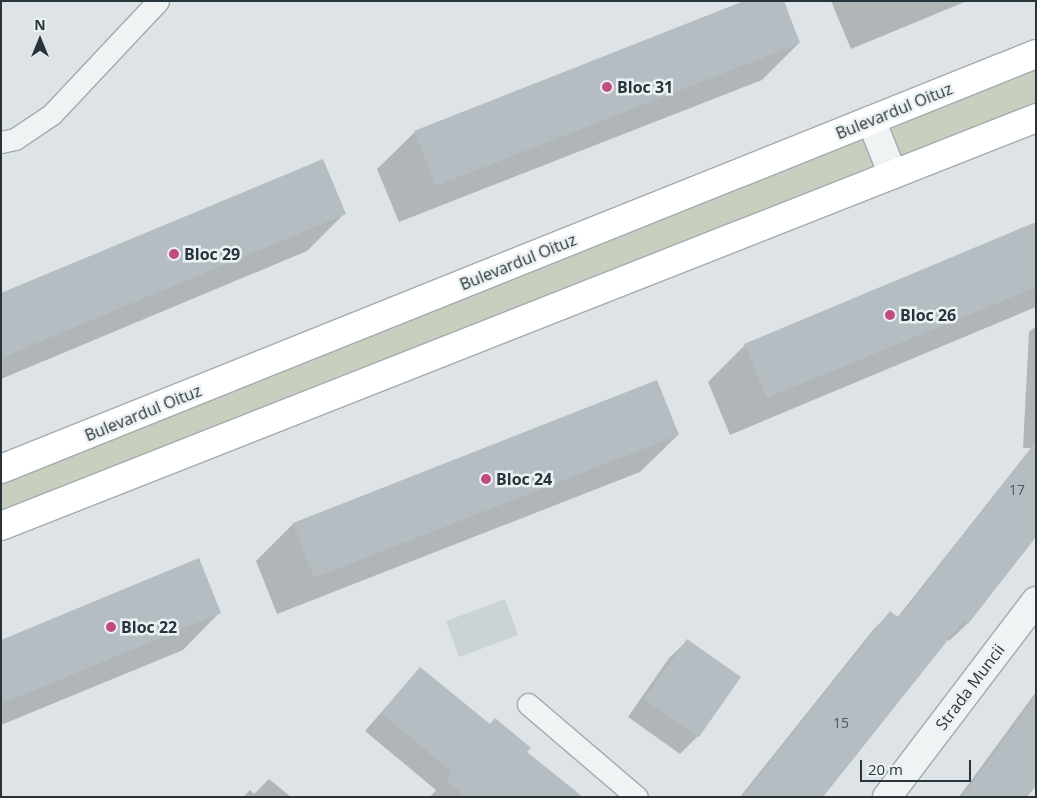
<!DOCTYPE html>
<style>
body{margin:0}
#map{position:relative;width:1037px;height:798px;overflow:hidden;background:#dde3e6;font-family:"Open Sans",sans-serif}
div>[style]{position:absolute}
.built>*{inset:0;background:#cbd3d7}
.green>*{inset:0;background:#c7cfbf}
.shadow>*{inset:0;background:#0003}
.building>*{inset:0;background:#b5bdc2}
.roads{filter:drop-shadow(1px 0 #a3abaf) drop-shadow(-1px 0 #a3abaf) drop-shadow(0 1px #a3abaf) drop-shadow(0 -1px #a3abaf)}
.lane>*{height:21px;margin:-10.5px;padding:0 10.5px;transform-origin:10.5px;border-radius:10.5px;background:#eff3f4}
.street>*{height:28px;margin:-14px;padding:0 14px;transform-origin:14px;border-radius:14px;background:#eff3f4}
.primary>*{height:28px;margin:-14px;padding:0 14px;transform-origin:14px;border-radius:14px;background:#fff}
.dots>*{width:14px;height:14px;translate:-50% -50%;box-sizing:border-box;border:2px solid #ecf1f3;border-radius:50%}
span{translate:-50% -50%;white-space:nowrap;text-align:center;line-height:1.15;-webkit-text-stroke:5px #ecf1f3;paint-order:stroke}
.number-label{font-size:14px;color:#4b565d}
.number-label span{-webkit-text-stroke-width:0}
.poi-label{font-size:16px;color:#28343b;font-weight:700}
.left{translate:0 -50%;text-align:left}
.street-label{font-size:16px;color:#28343b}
.frame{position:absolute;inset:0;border:2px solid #28343b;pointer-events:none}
.north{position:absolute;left:15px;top:15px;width:50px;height:50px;-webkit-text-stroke:4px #ecf1f3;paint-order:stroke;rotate:0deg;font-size:14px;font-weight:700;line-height:20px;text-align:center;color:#28343b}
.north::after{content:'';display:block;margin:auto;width:18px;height:22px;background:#28343b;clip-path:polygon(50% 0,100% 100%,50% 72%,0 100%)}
.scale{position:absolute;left:860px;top:760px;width:111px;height:22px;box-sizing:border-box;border:2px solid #28343b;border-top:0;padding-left:6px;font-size:15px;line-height:18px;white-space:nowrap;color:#28343b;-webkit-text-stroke:4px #ecf1f3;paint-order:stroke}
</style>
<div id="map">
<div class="built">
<div style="clip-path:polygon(505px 599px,518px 635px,459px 657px,446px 621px)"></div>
</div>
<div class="green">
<div style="clip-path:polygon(1036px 54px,1036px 118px,1px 526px,1px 469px)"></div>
</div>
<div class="shadow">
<div style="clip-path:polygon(831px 1px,967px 1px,851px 49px)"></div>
<div style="clip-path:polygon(799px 43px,762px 80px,399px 222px,377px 169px,415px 132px)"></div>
<div style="clip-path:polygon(344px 214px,307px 251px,1px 379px,1px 295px)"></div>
<div style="clip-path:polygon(1036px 223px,1036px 307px,730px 435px,708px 382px,745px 345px)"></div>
<div style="clip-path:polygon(1036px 326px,1036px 535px,967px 624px,949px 641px,947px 639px,821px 797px,740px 797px,873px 630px,890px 613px,897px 618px,1031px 448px,1023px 448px,1029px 332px)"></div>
<div style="clip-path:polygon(656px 381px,678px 435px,640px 472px,277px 614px,256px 561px,293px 524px)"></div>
<div style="clip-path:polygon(220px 612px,183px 650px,1px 725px,1px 642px)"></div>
<div style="clip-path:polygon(687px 641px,739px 677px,698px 736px,680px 754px,628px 717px,669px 658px)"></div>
<div style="clip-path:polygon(420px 668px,489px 725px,579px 797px,430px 797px,436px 790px,365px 731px)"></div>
<div style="clip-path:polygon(1036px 692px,1036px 784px,1026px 797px,959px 797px)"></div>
<div style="clip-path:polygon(269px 779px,291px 797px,243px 797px,250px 790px,254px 794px)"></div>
</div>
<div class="building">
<div style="clip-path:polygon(744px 1px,784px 1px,800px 43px,436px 186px,414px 131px)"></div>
<div style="clip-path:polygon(323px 159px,346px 214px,1px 358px,1px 293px)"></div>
<div style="clip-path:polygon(1036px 222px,1036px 287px,767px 398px,744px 344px)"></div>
<div style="clip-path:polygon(657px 380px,679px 435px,314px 578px,293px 523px)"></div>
<div style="clip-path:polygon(1036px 442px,1036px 537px,968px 624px,963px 621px,823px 797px,742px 797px,890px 611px,899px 618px)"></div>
<div style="clip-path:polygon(199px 558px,221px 613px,1px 704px,1px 640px)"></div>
<div style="clip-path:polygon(687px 639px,741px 677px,699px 737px,644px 699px)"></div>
<div style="clip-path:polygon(420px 667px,490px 724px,495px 718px,531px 748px,527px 752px,583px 797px,466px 797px,446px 780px,452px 772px,381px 713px)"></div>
<div style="clip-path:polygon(1036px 696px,1036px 786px,1027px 797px,962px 797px)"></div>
</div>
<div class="roads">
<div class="lane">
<div style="left:1px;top:142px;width:14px;rotate:-12deg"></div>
<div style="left:15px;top:139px;width:45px;rotate:-34deg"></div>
<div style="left:52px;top:114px;width:155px;rotate:-46.8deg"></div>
<div style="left:528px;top:704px;width:143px;rotate:40.5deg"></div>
</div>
<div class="street">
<div style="left:871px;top:120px;width:59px;rotate:68.2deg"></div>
<div style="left:887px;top:797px;width:246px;rotate:-52.8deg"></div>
</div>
<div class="primary">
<div style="left:1px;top:469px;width:1115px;rotate:-21.85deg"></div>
<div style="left:1px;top:526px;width:1113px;rotate:-21.51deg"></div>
</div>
</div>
<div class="dots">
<div style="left:607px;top:87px;background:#c14c7f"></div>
<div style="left:174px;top:254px;background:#c14c7f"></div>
<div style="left:890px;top:315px;background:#c14c7f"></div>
<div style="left:486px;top:479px;background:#c14c7f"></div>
<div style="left:111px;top:627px;background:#c14c7f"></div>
</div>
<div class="number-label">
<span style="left:1017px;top:490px">17</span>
<span style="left:841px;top:723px">15</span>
</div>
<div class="poi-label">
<span class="left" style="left:617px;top:87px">Bloc 31</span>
<span class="left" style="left:184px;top:254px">Bloc 29</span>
<span class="left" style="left:900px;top:315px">Bloc 26</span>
<span class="left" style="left:496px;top:479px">Bloc 24</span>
<span class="left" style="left:121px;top:627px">Bloc 22</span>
</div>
<div class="street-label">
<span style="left:894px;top:111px;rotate:-22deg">Bulevardul Oituz</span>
<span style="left:518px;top:262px;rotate:-22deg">Bulevardul Oituz</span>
<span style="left:143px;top:413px;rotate:-22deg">Bulevardul Oituz</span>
<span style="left:970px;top:687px;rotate:-53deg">Strada Muncii</span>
</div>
<div class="frame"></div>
<div class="north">N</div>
<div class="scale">20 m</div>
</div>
